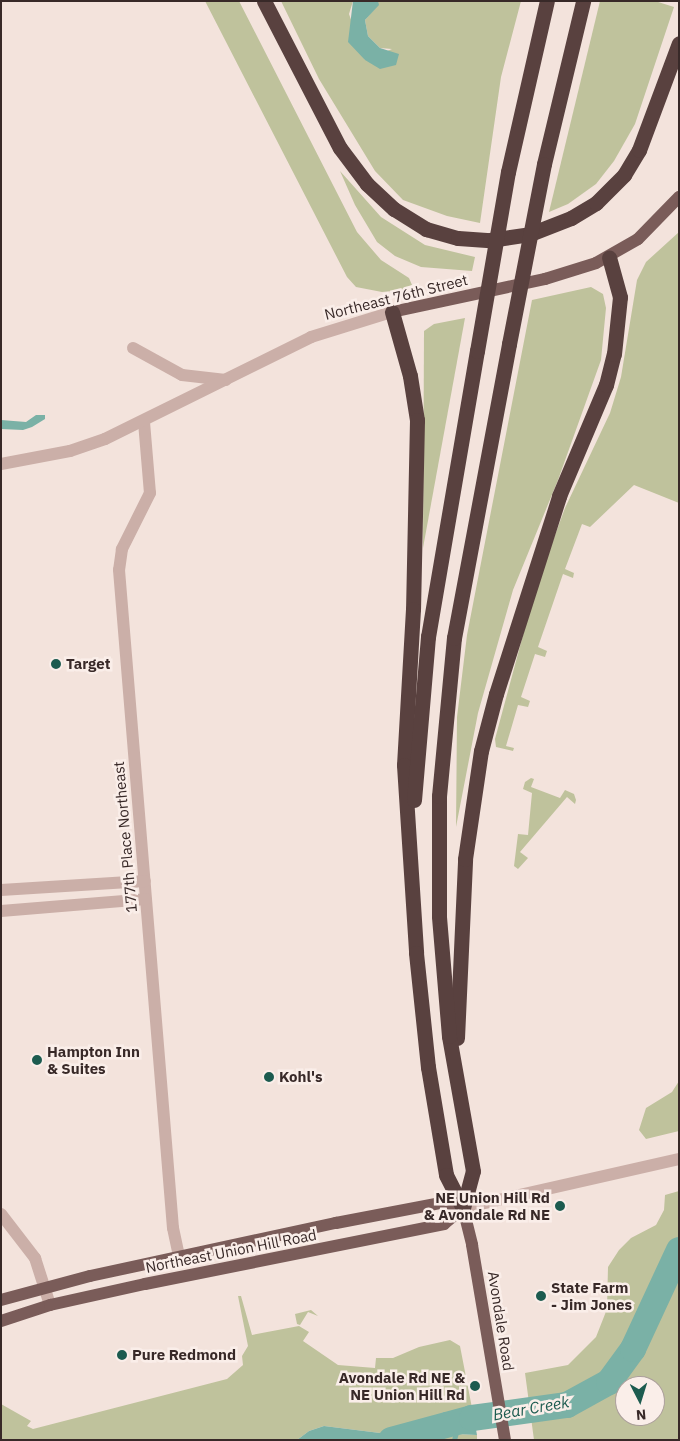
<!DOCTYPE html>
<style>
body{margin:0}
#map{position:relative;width:680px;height:1441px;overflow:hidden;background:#f3e3dc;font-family:"IBM Plex Sans",sans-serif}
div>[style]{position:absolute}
.green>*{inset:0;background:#bfc29c}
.water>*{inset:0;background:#7ab1a6}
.stream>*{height:4.5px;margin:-2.25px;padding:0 2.25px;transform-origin:2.25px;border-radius:2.25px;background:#7ab1a6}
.river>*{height:26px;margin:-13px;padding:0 13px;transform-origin:13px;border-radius:13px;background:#7ab1a6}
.minor>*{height:12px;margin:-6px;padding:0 6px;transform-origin:6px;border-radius:6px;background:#cbafa8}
.major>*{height:12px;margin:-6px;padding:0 6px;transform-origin:6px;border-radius:6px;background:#7a5c59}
.highway>*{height:15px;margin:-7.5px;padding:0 7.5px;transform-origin:7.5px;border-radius:7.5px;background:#59413f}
.highway-bridge>*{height:15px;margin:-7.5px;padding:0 7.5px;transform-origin:7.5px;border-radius:7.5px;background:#59413f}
.dots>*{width:14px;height:14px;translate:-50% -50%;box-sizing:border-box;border:2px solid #faeee9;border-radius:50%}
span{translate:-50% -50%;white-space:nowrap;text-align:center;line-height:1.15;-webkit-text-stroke:5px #faeee9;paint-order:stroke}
.street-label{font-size:15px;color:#382928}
.poi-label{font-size:15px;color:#382928;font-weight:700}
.left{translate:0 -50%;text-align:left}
.right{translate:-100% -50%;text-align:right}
.water-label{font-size:16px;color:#1c5b4f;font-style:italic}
.frame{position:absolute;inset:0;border:2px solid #382928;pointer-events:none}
.north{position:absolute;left:615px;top:1376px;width:50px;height:50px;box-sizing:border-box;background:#faeee9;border:1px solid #ac9f9c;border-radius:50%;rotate:175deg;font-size:14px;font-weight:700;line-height:20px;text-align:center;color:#382928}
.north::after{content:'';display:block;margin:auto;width:18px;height:22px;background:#1c5b4f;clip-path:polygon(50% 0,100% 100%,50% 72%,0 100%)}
</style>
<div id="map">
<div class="green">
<div style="clip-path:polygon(205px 1px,239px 1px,357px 232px,381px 260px,409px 278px,412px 285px,403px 290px,382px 292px,356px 287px,347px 277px)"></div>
<div style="clip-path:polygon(281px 1px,353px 1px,349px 14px,365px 60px,392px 49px,380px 48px,368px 36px,365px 20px,378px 5px,378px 1px,521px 1px,501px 77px,480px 223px,447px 216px,403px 200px,375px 171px,319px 79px)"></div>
<div style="clip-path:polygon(600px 1px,655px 1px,674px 7px,635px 124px,614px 161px,596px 184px,568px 204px,549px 212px)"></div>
<div style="clip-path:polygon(340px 171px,381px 217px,425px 245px,475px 257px,472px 271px,421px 267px,395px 256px,377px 242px,355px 205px)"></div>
<div style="clip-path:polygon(679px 232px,679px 503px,634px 485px,590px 527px,582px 524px,565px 569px,574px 573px,573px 578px,563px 574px,538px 647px,547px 651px,545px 657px,535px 654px,521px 697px,530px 701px,528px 707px,518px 705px,506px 746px,514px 748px,513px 751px,496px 747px,495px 739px,536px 587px,565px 508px,610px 413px,621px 377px,637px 280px,646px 262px)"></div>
<div style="clip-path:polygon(591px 287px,603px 294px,606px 308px,601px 360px,558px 480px,513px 590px,478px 713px,456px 827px,457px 717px,467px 635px,532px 300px)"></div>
<div style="clip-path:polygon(465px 318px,423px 548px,424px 331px,434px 324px)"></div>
<div style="clip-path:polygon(531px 778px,534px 779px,531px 787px,560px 798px,565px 790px,574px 794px,576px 800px,575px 804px,567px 797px,520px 852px,528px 858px,518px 869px,514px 866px,518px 834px,528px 835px,532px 793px,523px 789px,525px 782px)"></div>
<div style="clip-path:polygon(679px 1081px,679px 1131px,646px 1139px,639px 1130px,646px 1108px,672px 1092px)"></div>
<div style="clip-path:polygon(evenodd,679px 1191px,679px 1440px,534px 1440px,525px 1373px,568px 1365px,596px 1337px,607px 1309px,608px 1267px,619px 1250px,631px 1238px,656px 1225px,664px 1210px,665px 1195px,679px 1191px,625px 1386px,655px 1386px,655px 1416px,625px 1416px,625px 1386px)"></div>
<div style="clip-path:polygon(238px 1296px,241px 1296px,252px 1335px,299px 1326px,309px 1332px,303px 1341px,338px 1365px,375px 1368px,376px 1358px,393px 1358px,419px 1347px,450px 1340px,460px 1346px,472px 1408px,455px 1414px,444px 1412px,415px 1427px,380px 1433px,324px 1426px,309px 1431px,297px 1440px,1px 1440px,1px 1404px,31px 1421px,27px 1426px,33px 1429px,227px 1379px,243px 1365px,242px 1356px,248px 1346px)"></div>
<div style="clip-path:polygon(311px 1310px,318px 1316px,308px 1312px,300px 1325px,297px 1324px,295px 1314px)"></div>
<div style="clip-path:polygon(455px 1434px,477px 1435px,477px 1440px,428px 1440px)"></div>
</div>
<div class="water">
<div style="clip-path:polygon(353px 1px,378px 1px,379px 5px,365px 20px,368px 36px,380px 48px,399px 54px,396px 65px,380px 69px,365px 60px,348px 42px)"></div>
<div style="clip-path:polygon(36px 415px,45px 415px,45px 419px,32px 427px,23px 430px,1px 429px,1px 420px,26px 422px)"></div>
<div style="clip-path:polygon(472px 1408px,477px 1435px,455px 1434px,428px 1440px,297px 1440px,309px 1431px,324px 1426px,380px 1433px,414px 1427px,444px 1412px,455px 1414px)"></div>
</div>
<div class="stream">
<div style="left:454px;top:1440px;width:11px;rotate:-75deg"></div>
</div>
<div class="river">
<div style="left:391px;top:1440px;width:84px;rotate:-15.2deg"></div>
<div style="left:472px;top:1418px;width:96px;rotate:-7.8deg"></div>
<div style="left:567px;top:1405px;width:48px;rotate:-28.7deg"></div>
<div style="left:609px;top:1382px;width:41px;rotate:-54deg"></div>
<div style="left:633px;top:1349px;width:109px;rotate:-65.1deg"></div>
</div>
<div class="minor">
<div style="left:133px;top:348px;width:56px;rotate:28.9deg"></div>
<div style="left:182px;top:375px;width:44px;rotate:6.5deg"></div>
<div style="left:144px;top:422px;width:71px;rotate:85.2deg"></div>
<div style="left:150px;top:493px;width:63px;rotate:116.6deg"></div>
<div style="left:122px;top:549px;width:21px;rotate:98deg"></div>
<div style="left:119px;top:570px;width:660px;rotate:85.31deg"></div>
<div style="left:173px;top:1228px;width:29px;rotate:78deg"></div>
<div style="left:1px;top:464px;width:70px;rotate:-10.7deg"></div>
<div style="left:70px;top:451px;width:37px;rotate:-19deg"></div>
<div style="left:105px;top:439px;width:230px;rotate:-26.3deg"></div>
<div style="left:311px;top:337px;width:85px;rotate:-17.2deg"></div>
<div style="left:1px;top:890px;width:144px;rotate:-3.6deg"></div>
<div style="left:1px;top:911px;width:145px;rotate:-4.7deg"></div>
<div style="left:463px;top:1208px;width:221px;rotate:-12.8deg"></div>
<div style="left:1px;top:1214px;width:56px;rotate:52.3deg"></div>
<div style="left:35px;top:1258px;width:49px;rotate:72.3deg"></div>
</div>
<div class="major">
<div style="left:392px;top:312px;width:157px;rotate:-12.2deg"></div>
<div style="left:545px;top:279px;width:53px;rotate:-17.4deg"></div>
<div style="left:596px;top:263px;width:48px;rotate:-29.7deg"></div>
<div style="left:638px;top:239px;width:59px;rotate:-45.7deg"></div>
<div style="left:463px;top:1208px;width:38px;rotate:76deg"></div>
<div style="left:472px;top:1245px;width:198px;rotate:80.4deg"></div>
<div style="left:1px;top:1300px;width:92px;rotate:-15.1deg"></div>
<div style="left:90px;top:1276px;width:252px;rotate:-12.2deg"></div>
<div style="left:336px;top:1223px;width:107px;rotate:-10.8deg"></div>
<div style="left:441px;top:1203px;width:23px;rotate:13deg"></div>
<div style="left:1px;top:1321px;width:52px;rotate:-18.1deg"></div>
<div style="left:50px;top:1305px;width:97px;rotate:-12.5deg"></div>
<div style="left:145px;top:1284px;width:305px;rotate:-11.3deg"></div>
<div style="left:444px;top:1224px;width:25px;rotate:-40deg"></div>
</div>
<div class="highway">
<div style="left:264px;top:1px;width:165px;rotate:62.7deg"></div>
<div style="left:340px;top:148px;width:45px;rotate:53.1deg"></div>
<div style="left:367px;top:184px;width:37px;rotate:43deg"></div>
<div style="left:394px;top:209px;width:38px;rotate:32deg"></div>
<div style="left:426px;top:229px;width:33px;rotate:16deg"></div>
<div style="left:458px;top:238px;width:32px;rotate:4deg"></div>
<div style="left:490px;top:240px;width:40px;rotate:-8.5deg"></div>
<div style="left:530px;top:234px;width:44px;rotate:-21.3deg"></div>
<div style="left:571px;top:218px;width:29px;rotate:-31deg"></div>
<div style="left:596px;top:203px;width:40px;rotate:-45deg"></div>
<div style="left:624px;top:175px;width:29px;rotate:-59deg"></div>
<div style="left:639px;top:150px;width:114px;rotate:-69.5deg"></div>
<div style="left:544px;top:164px;width:168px;rotate:-76.5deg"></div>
<div style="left:508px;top:172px;width:175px;rotate:-77.2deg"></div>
<div style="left:392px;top:312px;width:66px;rotate:74.3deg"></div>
<div style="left:410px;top:376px;width:45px;rotate:81deg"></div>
<div style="left:417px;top:420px;width:189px;rotate:91.2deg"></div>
<div style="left:413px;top:609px;width:156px;rotate:93.3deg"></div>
<div style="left:404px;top:765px;width:188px;rotate:86.3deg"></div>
<div style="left:416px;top:953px;width:115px;rotate:84deg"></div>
<div style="left:428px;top:1067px;width:109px;rotate:80.5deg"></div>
<div style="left:446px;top:1175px;width:37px;rotate:63deg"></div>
<div style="left:414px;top:800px;width:164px;rotate:-85.1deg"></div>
<div style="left:428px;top:637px;width:290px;rotate:-80.3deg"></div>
<div style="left:457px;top:1038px;width:179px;rotate:-87.4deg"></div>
<div style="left:465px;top:859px;width:109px;rotate:-81.6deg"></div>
<div style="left:481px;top:751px;width:59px;rotate:-75.3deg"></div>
<div style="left:496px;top:694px;width:208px;rotate:-72.3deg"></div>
<div style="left:559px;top:496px;width:121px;rotate:-67.1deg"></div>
<div style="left:606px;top:385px;width:32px;rotate:-76deg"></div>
<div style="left:614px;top:354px;width:57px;rotate:-84deg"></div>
<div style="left:620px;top:297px;width:41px;rotate:-105.4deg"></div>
<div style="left:463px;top:1208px;width:38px;rotate:-75deg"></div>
<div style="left:473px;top:1171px;width:137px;rotate:-100.1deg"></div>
<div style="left:449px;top:1036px;width:120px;rotate:-94.8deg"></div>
<div style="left:439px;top:916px;width:120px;rotate:-90deg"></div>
<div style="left:439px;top:796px;width:159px;rotate:-84.6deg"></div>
<div style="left:454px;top:638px;width:299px;rotate:-79.4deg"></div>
</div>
<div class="highway-bridge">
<div style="left:509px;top:344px;width:183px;rotate:-79deg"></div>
<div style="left:477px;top:351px;width:182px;rotate:-80.2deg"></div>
</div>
<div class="dots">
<div style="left:56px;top:664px;background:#1c5b4f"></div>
<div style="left:37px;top:1060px;background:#1c5b4f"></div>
<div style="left:269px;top:1077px;background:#1c5b4f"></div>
<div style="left:560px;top:1206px;background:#1c5b4f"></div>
<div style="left:541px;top:1296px;background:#1c5b4f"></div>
<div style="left:122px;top:1355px;background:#1c5b4f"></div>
<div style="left:475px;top:1386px;background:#1c5b4f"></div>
</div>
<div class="street-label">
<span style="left:396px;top:297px;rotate:-14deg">Northeast 76th Street</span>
<span style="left:125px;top:837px;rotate:-95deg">177th Place Northeast</span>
<span style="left:231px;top:1251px;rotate:-11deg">Northeast Union Hill Road</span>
<span style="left:501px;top:1321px;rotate:81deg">Avondale Road</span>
</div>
<div class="poi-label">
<span class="left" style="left:66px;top:664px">Target</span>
<span class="left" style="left:47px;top:1060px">Hampton Inn<br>&amp; Suites</span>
<span class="left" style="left:279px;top:1077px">Kohl's</span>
<span class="right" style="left:550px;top:1206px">NE Union Hill Rd<br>&amp; Avondale Rd NE</span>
<span class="left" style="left:551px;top:1296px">State Farm<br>- Jim Jones</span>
<span class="left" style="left:132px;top:1355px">Pure Redmond</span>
<span class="right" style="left:465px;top:1386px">Avondale Rd NE &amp;<br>NE Union Hill Rd</span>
</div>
<div class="water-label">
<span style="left:531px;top:1408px;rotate:-10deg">Bear Creek</span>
</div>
<div class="frame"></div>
<div class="north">N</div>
</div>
